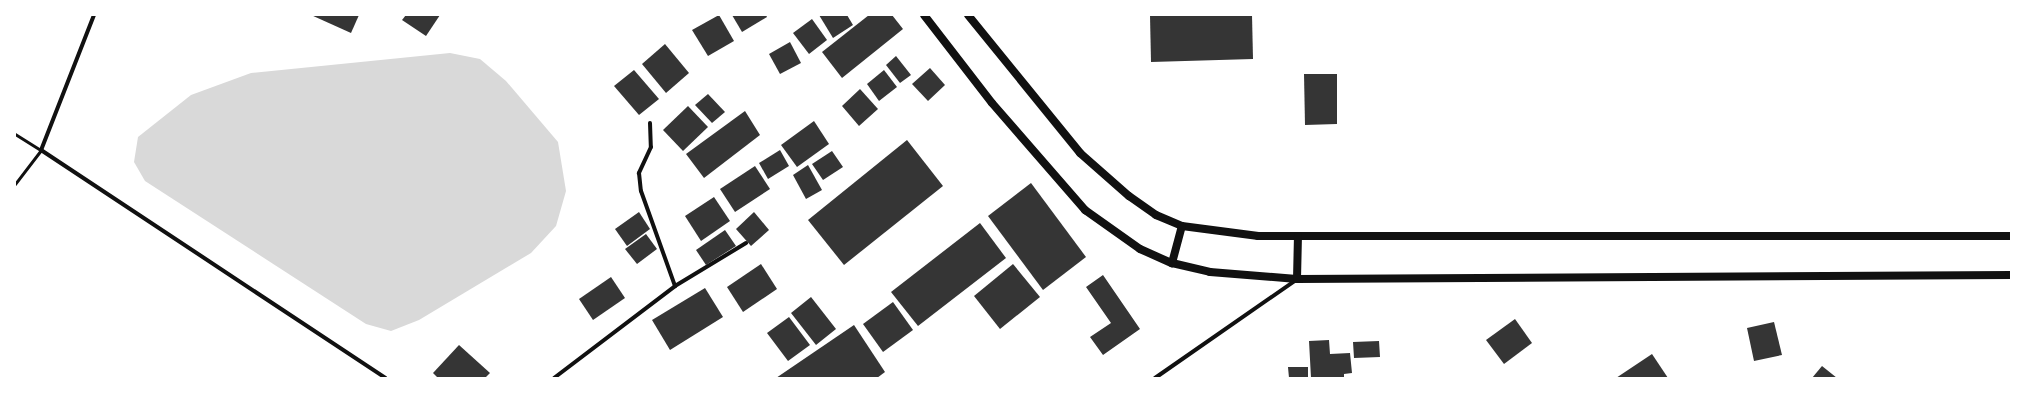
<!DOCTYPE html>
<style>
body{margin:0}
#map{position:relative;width:2026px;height:393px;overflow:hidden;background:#fff;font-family:"DM Sans",sans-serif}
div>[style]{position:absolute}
.water>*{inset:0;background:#d9d9d9}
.building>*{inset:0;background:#353535}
.service>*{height:3px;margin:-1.5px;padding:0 1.5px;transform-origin:1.5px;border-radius:1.5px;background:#111}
.minor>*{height:4px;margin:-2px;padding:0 2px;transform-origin:2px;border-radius:2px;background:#111}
.secondary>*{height:8px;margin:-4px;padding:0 4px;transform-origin:4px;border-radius:4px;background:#111}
span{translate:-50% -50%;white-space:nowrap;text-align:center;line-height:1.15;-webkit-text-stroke:4px #fff;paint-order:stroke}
.frame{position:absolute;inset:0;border:16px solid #fff;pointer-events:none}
</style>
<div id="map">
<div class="water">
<div style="clip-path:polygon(450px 53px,480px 59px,506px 81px,558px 142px,566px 191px,556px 226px,531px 253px,419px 320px,391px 331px,366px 324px,145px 181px,134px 162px,138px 137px,191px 95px,251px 73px)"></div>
</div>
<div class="building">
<div style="clip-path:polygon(311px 15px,359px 15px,351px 33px)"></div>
<div style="clip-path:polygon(406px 15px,440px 15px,426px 36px,402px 20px)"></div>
<div style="clip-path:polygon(719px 15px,734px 41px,708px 56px,692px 30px)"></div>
<div style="clip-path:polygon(732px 15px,766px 15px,767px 17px,742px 32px)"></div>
<div style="clip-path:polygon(819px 15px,847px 15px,853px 25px,833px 38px)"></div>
<div style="clip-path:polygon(869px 15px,892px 15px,903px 29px,842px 78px,822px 52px)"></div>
<div style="clip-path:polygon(1150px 15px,1252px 15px,1253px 59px,1151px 62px)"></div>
<div style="clip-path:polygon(812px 19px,827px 40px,809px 54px,793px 33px)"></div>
<div style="clip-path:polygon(790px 42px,801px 63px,780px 74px,769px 54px)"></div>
<div style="clip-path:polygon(665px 44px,689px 73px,666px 93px,642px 64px)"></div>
<div style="clip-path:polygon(896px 56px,911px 75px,900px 83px,886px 65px)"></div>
<div style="clip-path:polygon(930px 68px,945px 85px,928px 101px,912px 84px)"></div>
<div style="clip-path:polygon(634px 70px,659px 99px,639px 115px,614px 86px)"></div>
<div style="clip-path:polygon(884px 70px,897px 87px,879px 101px,867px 84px)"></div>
<div style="clip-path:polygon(1304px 74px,1337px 74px,1337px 124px,1305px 125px)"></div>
<div style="clip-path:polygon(860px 89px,878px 109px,859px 126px,842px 106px)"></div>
<div style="clip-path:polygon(708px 94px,725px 112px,712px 123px,695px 105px)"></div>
<div style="clip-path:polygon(688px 106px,708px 127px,683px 151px,663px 130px)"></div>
<div style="clip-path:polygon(745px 111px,760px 135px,704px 178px,686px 154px)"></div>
<div style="clip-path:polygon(814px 121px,829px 144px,797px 167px,781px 145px)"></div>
<div style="clip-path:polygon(907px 140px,943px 186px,844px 265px,808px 220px)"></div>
<div style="clip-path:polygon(780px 150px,789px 166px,768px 179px,759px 163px)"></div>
<div style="clip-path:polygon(832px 151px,843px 167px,823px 180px,812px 164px)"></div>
<div style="clip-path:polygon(808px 165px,822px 190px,806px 199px,793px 175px)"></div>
<div style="clip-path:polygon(755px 166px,770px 189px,735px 212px,720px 189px)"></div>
<div style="clip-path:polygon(1031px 183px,1086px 257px,1043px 290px,988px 216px)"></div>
<div style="clip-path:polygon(714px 197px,730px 221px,701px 241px,685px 216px)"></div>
<div style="clip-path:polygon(639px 212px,650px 229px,627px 246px,615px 229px)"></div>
<div style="clip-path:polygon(754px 212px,769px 230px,751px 246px,736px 229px)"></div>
<div style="clip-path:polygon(980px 223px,1006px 258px,918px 326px,891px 292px)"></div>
<div style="clip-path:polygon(725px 230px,736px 246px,706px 265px,696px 250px)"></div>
<div style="clip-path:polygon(646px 234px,657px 249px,637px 264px,625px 249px)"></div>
<div style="clip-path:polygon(761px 264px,777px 289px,743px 312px,727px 287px)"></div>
<div style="clip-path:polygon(1013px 264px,1040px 297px,1000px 329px,974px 296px)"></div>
<div style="clip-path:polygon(1103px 275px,1140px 329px,1103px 355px,1090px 337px,1111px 323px,1086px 287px)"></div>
<div style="clip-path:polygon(611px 277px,625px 298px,593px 320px,579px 299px)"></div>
<div style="clip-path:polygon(705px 288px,723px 317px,670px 350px,652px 320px)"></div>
<div style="clip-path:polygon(811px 297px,836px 329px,816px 345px,791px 313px)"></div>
<div style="clip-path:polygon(893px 302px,913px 330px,883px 352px,863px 324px)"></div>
<div style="clip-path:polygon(789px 317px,810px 345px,788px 361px,767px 333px)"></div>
<div style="clip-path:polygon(1515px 319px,1532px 343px,1504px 364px,1486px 340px)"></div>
<div style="clip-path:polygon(1774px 322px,1782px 355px,1754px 361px,1747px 328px)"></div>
<div style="clip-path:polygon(854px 325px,885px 372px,877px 378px,776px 378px)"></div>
<div style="clip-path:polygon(1329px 340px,1330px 354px,1350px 353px,1352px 373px,1344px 374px,1344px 378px,1311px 378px,1309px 341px)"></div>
<div style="clip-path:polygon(1379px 341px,1380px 357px,1354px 358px,1353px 342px)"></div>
<div style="clip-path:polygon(459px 345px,490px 373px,485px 378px,438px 378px,433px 373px)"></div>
<div style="clip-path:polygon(1652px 354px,1668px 378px,1616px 378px)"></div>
<div style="clip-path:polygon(1822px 366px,1837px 378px,1812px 378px)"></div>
<div style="clip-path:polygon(1288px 367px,1308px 367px,1308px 378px,1289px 378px)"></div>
</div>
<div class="service">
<div style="left:15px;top:134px;width:31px;rotate:32deg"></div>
<div style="left:41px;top:150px;width:43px;rotate:127.4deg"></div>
</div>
<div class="minor">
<div style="left:94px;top:15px;width:145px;rotate:111.4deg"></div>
<div style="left:41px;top:150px;width:413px;rotate:33.5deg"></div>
<div style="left:650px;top:123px;width:24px;rotate:88deg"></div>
<div style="left:651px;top:147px;width:29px;rotate:115deg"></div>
<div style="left:639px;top:173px;width:18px;rotate:84deg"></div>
<div style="left:641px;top:191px;width:101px;rotate:70.3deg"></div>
<div style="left:554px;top:378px;width:152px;rotate:-37.2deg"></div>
<div style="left:675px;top:286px;width:83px;rotate:-31.2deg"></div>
<div style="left:1155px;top:378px;width:172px;rotate:-34.8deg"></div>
</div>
<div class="secondary">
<div style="left:924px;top:15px;width:111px;rotate:52.3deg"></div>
<div style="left:992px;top:103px;width:142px;rotate:49deg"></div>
<div style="left:1085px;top:210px;width:67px;rotate:35.3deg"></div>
<div style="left:1140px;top:249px;width:35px;rotate:24deg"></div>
<div style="left:1172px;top:263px;width:39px;rotate:13deg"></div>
<div style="left:1210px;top:272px;width:87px;rotate:4.6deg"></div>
<div style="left:1297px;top:279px;width:714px;rotate:-0.32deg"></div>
<div style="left:968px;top:15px;width:178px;rotate:50.9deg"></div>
<div style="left:1080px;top:153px;width:65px;rotate:41.3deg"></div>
<div style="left:1129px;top:196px;width:33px;rotate:35deg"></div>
<div style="left:1156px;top:215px;width:28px;rotate:23deg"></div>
<div style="left:1182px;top:226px;width:77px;rotate:7.5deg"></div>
<div style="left:1258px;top:236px;width:753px"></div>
<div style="left:1172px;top:263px;width:38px;rotate:-75deg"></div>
<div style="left:1297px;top:279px;width:43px;rotate:-88.7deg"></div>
</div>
<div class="frame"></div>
</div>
